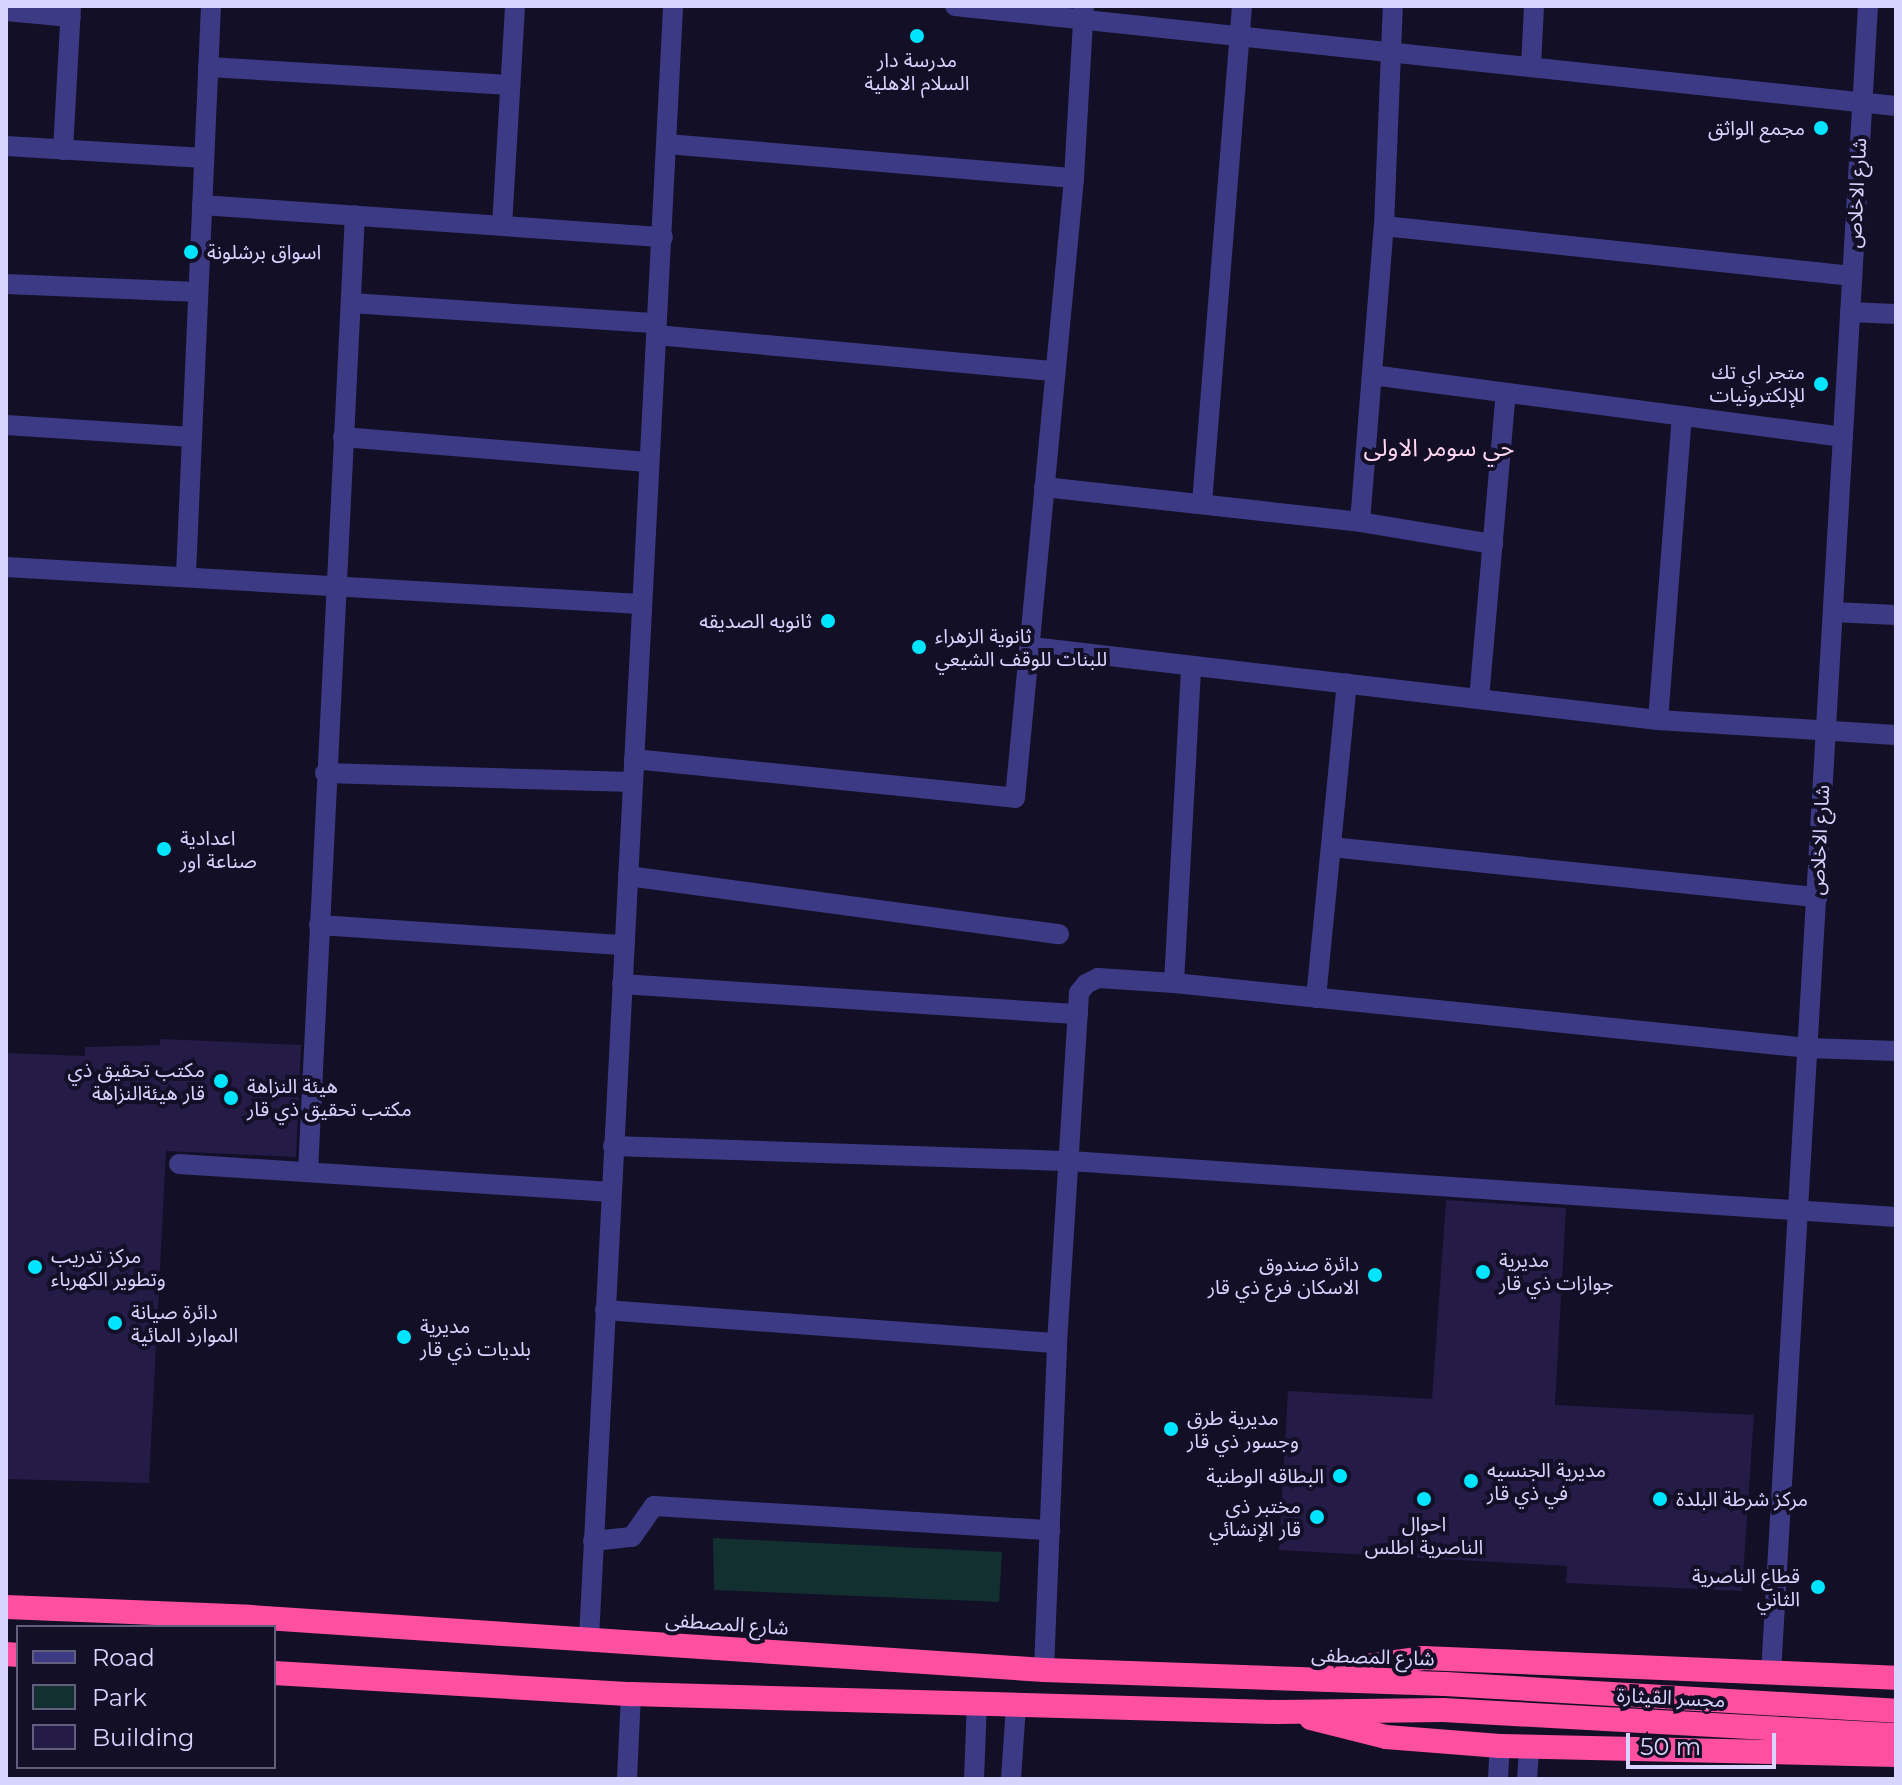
<!DOCTYPE html>
<meta charset="utf-8">
<style>
body{margin:0}
#map{position:relative;width:1902px;height:1785px;overflow:hidden;background:#130f26;font-family:Montserrat,"Noto Sans Arabic",sans-serif}
div>[style]{position:absolute}
.green>*{inset:0;background:#12302f}
.building>*{inset:0;background:#241b47}
.minor>*{height:20px;margin:-10px;padding:0 10px;transform-origin:10px;border-radius:10px;background:#3d3a85}
.highway>*{height:24px;margin:-12px;padding:0 12px;transform-origin:12px;border-radius:12px;background:#ff4fa3}
.dots>*{width:22px;height:22px;translate:-50% -50%;box-sizing:border-box;border:4px solid #130f26;border-radius:50%}
span{translate:-50% -50%;white-space:nowrap;text-align:center;line-height:1.15;-webkit-text-stroke:8px #130f26;paint-order:stroke}
.poi-label{font-size:20px;color:#d9d4ff}
.right{translate:-100% -50%;text-align:right}
.left{translate:0 -50%;text-align:left}
.street-label{font-size:20px;color:#d9d4ff}
.quarter-label{font-size:24px;color:#ffd6f0}
.frame{position:absolute;inset:0;border:8px solid #d9d4ff;pointer-events:none}
.legend{position:absolute;left:16px;top:1625px;width:260px;height:144px;box-sizing:border-box;background:#130f26;border:2px solid #625e7d;margin:0;padding:10px 14px;list-style:none;font-size:24px;color:#d9d4ff}
.legend li{display:flex;align-items:center;gap:16px;height:40px}
.legend b{width:40px;border:2px solid #625e7d}
.scale{position:absolute;left:1626px;top:1733px;width:150px;height:36px;box-sizing:border-box;border:4px solid #d9d4ff;border-top:0;padding-left:10px;font-size:24px;line-height:28px;white-space:nowrap;color:#d9d4ff;-webkit-text-stroke:6px #130f26;paint-order:stroke}
</style>
<div id="map">
<div class="green">
<div style="clip-path:polygon(713px 1538px,1002px 1552px,999px 1602px,714px 1590px)"></div>
</div>
<div class="building">
<div style="clip-path:polygon(160px 1039px,301px 1045px,296px 1157px,166px 1151px,149px 1483px,6px 1479px,6px 1053px,85px 1056px,85px 1047px,160px 1045px)"></div>
<div style="clip-path:polygon(1446px 1200px,1566px 1208px,1555px 1405px,1754px 1415px,1742px 1591px,1566px 1583px,1567px 1566px,1279px 1550px,1288px 1391px,1432px 1399px)"></div>
</div>
<div class="minor">
<div style="left:955px;top:6px;width:946px;rotate:6.07deg"></div>
<div style="left:6px;top:11px;width:65px;rotate:5.3deg"></div>
<div style="left:208px;top:67px;width:303px;rotate:3.4deg"></div>
<div style="left:1531px;top:67px;width:61px;rotate:-87.2deg"></div>
<div style="left:667px;top:144px;width:408px;rotate:4.8deg"></div>
<div style="left:6px;top:146px;width:198px;rotate:3.5deg"></div>
<div style="left:63px;top:150px;width:144px;rotate:-86.8deg"></div>
<div style="left:202px;top:205px;width:462px;rotate:4deg"></div>
<div style="left:502px;top:226px;width:220px;rotate:-86.6deg"></div>
<div style="left:1384px;top:226px;width:471px;rotate:6.1deg"></div>
<div style="left:6px;top:284px;width:192px;rotate:2.4deg"></div>
<div style="left:351px;top:303px;width:306px;rotate:3.8deg"></div>
<div style="left:1850px;top:312px;width:46px;rotate:2.5deg"></div>
<div style="left:656px;top:335px;width:400px;rotate:5.2deg"></div>
<div style="left:1372px;top:375px;width:475px;rotate:7.5deg"></div>
<div style="left:6px;top:425px;width:186px;rotate:3.7deg"></div>
<div style="left:343px;top:437px;width:305px;rotate:4.7deg"></div>
<div style="left:1044px;top:487px;width:318px;rotate:6.3deg"></div>
<div style="left:1360px;top:522px;width:135px;rotate:9.4deg"></div>
<div style="left:1202px;top:503px;width:499px;rotate:-85.4deg"></div>
<div style="left:1360px;top:522px;width:297px;rotate:-85.4deg"></div>
<div style="left:1384px;top:226px;width:220px;rotate:-87.7deg"></div>
<div style="left:6px;top:567px;width:635px;rotate:3.34deg"></div>
<div style="left:186px;top:574px;width:569px;rotate:-87.48deg"></div>
<div style="left:1833px;top:612px;width:63px;rotate:2.7deg"></div>
<div style="left:1032px;top:647px;width:630px;rotate:6.65deg"></div>
<div style="left:1658px;top:720px;width:238px;rotate:3.6deg"></div>
<div style="left:1479px;top:699px;width:307px;rotate:-85deg"></div>
<div style="left:1658px;top:720px;width:305px;rotate:-85.5deg"></div>
<div style="left:634px;top:759px;width:383px;rotate:5.8deg"></div>
<div style="left:1015px;top:798px;width:623px;rotate:-84.56deg"></div>
<div style="left:1074px;top:178px;width:172px;rotate:-86.7deg"></div>
<div style="left:325px;top:773px;width:307px;rotate:1.7deg"></div>
<div style="left:1331px;top:847px;width:489px;rotate:5.9deg"></div>
<div style="left:628px;top:876px;width:435px;rotate:7.7deg"></div>
<div style="left:319px;top:925px;width:306px;rotate:3.8deg"></div>
<div style="left:1174px;top:983px;width:316px;rotate:-86.9deg"></div>
<div style="left:622px;top:984px;width:457px;rotate:3.8deg"></div>
<div style="left:1316px;top:998px;width:316px;rotate:-84.4deg"></div>
<div style="left:613px;top:1146px;width:457px;rotate:1.9deg"></div>
<div style="left:1070px;top:1161px;width:828px;rotate:3.88deg"></div>
<div style="left:179px;top:1164px;width:433px;rotate:3.7deg"></div>
<div style="left:308px;top:1172px;width:958px;rotate:-87.19deg"></div>
<div style="left:605px;top:1310px;width:453px;rotate:4.2deg"></div>
<div style="left:593px;top:1541px;width:39px;rotate:-6deg"></div>
<div style="left:632px;top:1537px;width:38px;rotate:-55deg"></div>
<div style="left:654px;top:1506px;width:397px;rotate:3.5deg"></div>
<div style="left:589px;top:1638px;width:1634px;rotate:-87.05deg"></div>
<div style="left:1044px;top:1670px;width:327px;rotate:-87.7deg"></div>
<div style="left:1057px;top:1343px;width:351px;rotate:-86.4deg"></div>
<div style="left:1079px;top:993px;width:11px;rotate:-52deg"></div>
<div style="left:1086px;top:984px;width:13px;rotate:-27deg"></div>
<div style="left:1098px;top:978px;width:76px;rotate:3.8deg"></div>
<div style="left:1174px;top:983px;width:637px;rotate:5.85deg"></div>
<div style="left:1808px;top:1048px;width:88px;rotate:2deg"></div>
<div style="left:1771px;top:1673px;width:1670px;rotate:-86.67deg"></div>
<div style="left:627px;top:1779px;width:85px;rotate:-87.3deg"></div>
<div style="left:974px;top:1779px;width:77px;rotate:-87.8deg"></div>
<div style="left:1011px;top:1779px;width:74px;rotate:-86.1deg"></div>
<div style="left:1498px;top:1779px;width:33px;rotate:-87deg"></div>
<div style="left:1527px;top:1779px;width:32px;rotate:-86deg"></div>
</div>
<div class="highway">
<div style="left:6px;top:1607px;width:244px;rotate:2.3deg"></div>
<div style="left:250px;top:1617px;width:796px;rotate:3.82deg"></div>
<div style="left:1044px;top:1670px;width:401px;rotate:2deg"></div>
<div style="left:1445px;top:1684px;width:452px;rotate:3.4deg"></div>
<div style="left:6px;top:1654px;width:12px;rotate:5deg"></div>
<div style="left:1338px;top:1670px;width:86px;rotate:-8deg"></div>
<div style="left:1423px;top:1658px;width:473px;rotate:2.4deg"></div>
<div style="left:274px;top:1673px;width:358px;rotate:3.4deg"></div>
<div style="left:631px;top:1694px;width:646px;rotate:1.6deg"></div>
<div style="left:1277px;top:1712px;width:166px;rotate:-0.7deg"></div>
<div style="left:1443px;top:1710px;width:454px;rotate:3.2deg"></div>
<div style="left:1311px;top:1718px;width:77px;rotate:14.2deg"></div>
<div style="left:1386px;top:1737px;width:114px;rotate:4.5deg"></div>
<div style="left:1500px;top:1746px;width:396px;rotate:1.3deg"></div>
</div>
<div class="dots">
<div style="left:917px;top:36px;background:#00e5ff"></div>
<div style="left:1821px;top:128px;background:#00e5ff"></div>
<div style="left:191px;top:252px;background:#00e5ff"></div>
<div style="left:1821px;top:384px;background:#00e5ff"></div>
<div style="left:828px;top:621px;background:#00e5ff"></div>
<div style="left:919px;top:647px;background:#00e5ff"></div>
<div style="left:164px;top:849px;background:#00e5ff"></div>
<div style="left:221px;top:1081px;background:#00e5ff"></div>
<div style="left:231px;top:1098px;background:#00e5ff"></div>
<div style="left:35px;top:1267px;background:#00e5ff"></div>
<div style="left:1483px;top:1272px;background:#00e5ff"></div>
<div style="left:1375px;top:1275px;background:#00e5ff"></div>
<div style="left:115px;top:1323px;background:#00e5ff"></div>
<div style="left:404px;top:1337px;background:#00e5ff"></div>
<div style="left:1171px;top:1429px;background:#00e5ff"></div>
<div style="left:1340px;top:1476px;background:#00e5ff"></div>
<div style="left:1471px;top:1481px;background:#00e5ff"></div>
<div style="left:1424px;top:1499px;background:#00e5ff"></div>
<div style="left:1660px;top:1499px;background:#00e5ff"></div>
<div style="left:1317px;top:1517px;background:#00e5ff"></div>
<div style="left:1818px;top:1587px;background:#00e5ff"></div>
</div>
<div class="poi-label">
<span style="left:917px;top:72px">مدرسة دار<br>السلام الاهلية</span>
<span class="right" style="left:1805px;top:128px">مجمع الواثق</span>
<span class="left" style="left:207px;top:252px">اسواق برشلونة</span>
<span class="right" style="left:1805px;top:384px">متجر اي تك<br>للإلكترونيات</span>
<span class="right" style="left:812px;top:621px">ثانويه الصديقه</span>
<span class="left" style="left:935px;top:648px">ثانوية الزهراء<br>للبنات للوقف الشيعي</span>
<span class="left" style="left:180px;top:850px">اعدادية<br>صناعة اور</span>
<span class="right" style="left:205px;top:1082px">مكتب تحقيق ذي<br>قار هيئةالنزاهة</span>
<span class="left" style="left:247px;top:1098px">هيئة النزاهة<br>مكتب تحقيق ذي قار</span>
<span class="left" style="left:51px;top:1268px">مركز تدريب<br>وتطوير الكهرباء</span>
<span class="left" style="left:1499px;top:1272px">مديرية<br>جوازات ذي قار</span>
<span class="right" style="left:1359px;top:1276px">دائرة صندوق<br>الاسكان فرع ذي قار</span>
<span class="left" style="left:131px;top:1324px">دائرة صيانة<br>الموارد المائية</span>
<span class="left" style="left:420px;top:1338px">مديرية<br>بلديات ذي قار</span>
<span class="left" style="left:1187px;top:1430px">مديرية طرق<br>وجسور ذي قار</span>
<span class="left" style="left:1487px;top:1482px">مديرية الجنسيه<br>في ذي قار</span>
<span class="right" style="left:1324px;top:1476px">البطاقه الوطنية</span>
<span class="left" style="left:1676px;top:1499px">مركز شرطة البلدة</span>
<span class="right" style="left:1301px;top:1518px">مختبر ذي<br>قار الإنشائي</span>
<span style="left:1424px;top:1536px">احوال<br>الناصرية اطلس</span>
<span class="right" style="left:1800px;top:1588px">قطاع الناصرية<br>الثاني</span>
</div>
<div class="street-label">
<span style="left:1857px;top:193px;rotate:-87deg">شارع الاخلاص</span>
<span style="left:1820px;top:840px;rotate:-87deg">شارع الاخلاص</span>
<span style="left:727px;top:1624px;rotate:4deg">شارع المصطفى</span>
<span style="left:1373px;top:1657px;rotate:2deg">شارع المصطفى</span>
<span style="left:1671px;top:1698px;rotate:3deg">مجسر القيثارة</span>
</div>
<div class="quarter-label">
<span style="left:1439px;top:448px">حي سومر الاولى</span>
</div>
<div class="frame"></div>
<ul class="legend">
<li><b style="height:10px;background:#3d3a85"></b>Road</li>
<li><b style="height:22px;background:#12302f"></b>Park</li>
<li><b style="height:22px;background:#241b47"></b>Building</li>
</ul>
<div class="scale">50 m</div>
</div>
